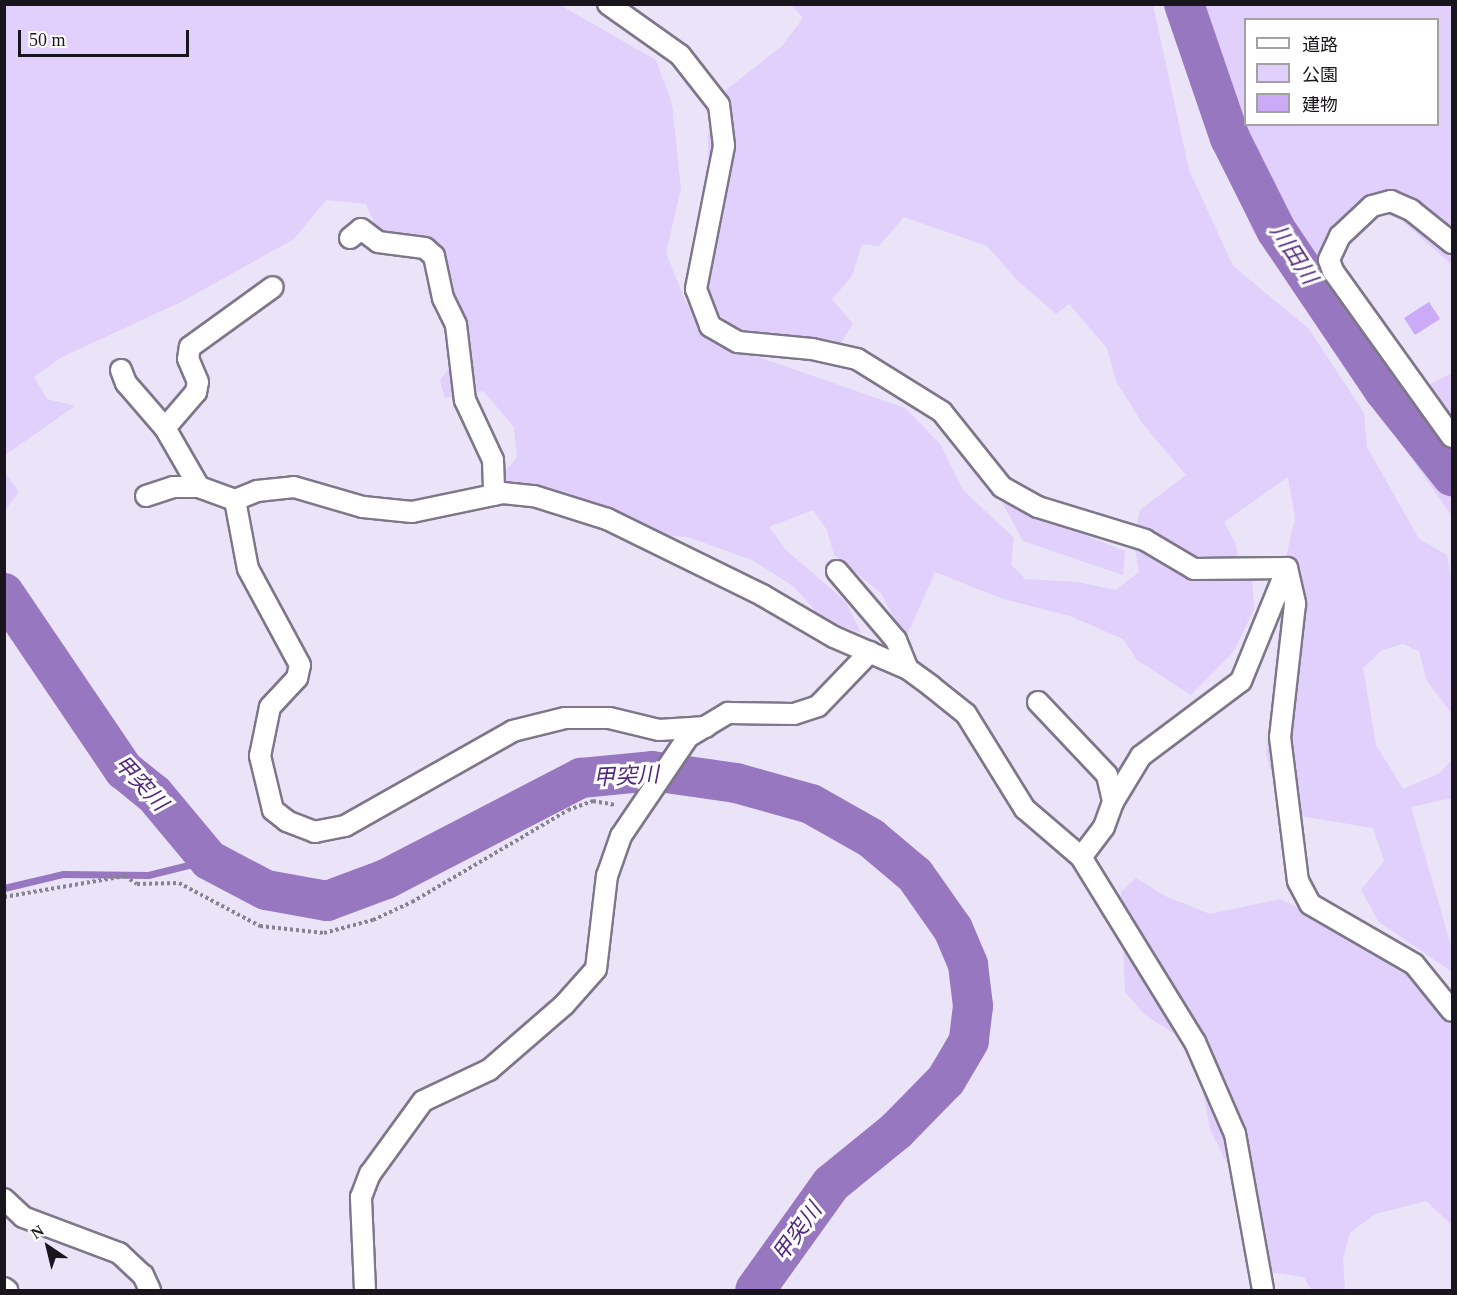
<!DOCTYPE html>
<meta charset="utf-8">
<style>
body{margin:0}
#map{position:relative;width:1457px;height:1295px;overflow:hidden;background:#ebe3f8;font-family:"Times New Roman","Noto Sans JP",serif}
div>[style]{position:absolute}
.green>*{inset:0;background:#e1cffc}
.stream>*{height:7px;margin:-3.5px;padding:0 3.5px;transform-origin:3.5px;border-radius:3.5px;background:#9778c0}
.river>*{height:40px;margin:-20px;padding:0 20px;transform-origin:20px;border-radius:20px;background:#9778c0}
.building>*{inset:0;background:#cbabf7}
.path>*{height:4px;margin-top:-2px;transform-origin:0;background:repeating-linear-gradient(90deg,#878290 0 3px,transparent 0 6px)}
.roads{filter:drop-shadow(2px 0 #7e7789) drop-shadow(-2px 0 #7e7789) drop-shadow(0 2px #7e7789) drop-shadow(0 -2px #7e7789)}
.minor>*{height:20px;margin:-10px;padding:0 10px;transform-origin:10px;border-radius:10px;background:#fff}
span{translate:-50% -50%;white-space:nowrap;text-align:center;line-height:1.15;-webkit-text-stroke:6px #fff;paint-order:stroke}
.water-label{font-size:22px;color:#53287e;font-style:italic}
.frame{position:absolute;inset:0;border:6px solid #18151c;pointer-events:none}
.legend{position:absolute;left:1244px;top:18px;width:195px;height:108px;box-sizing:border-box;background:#fff;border:2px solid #a3a1a4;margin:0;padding:8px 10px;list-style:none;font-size:18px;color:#18151c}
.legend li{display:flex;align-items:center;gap:12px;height:30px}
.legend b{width:30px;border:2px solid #a3a1a4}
.north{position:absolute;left:18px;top:1217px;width:60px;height:60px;-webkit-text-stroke:4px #fff;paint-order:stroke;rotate:325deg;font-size:16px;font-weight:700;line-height:24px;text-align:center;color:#18151c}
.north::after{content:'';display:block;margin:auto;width:21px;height:27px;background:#18151c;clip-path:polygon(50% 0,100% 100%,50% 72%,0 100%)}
.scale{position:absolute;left:18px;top:30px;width:171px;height:27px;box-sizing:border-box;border:3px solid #18151c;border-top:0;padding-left:8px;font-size:18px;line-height:21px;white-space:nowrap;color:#18151c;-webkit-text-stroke:4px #fff;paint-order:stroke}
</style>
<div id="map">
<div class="green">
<div style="clip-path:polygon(5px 5px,560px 5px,656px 60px,672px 104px,681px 188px,666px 253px,686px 303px,715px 342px,905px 408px,940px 444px,963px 490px,1014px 538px,1011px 564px,1025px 579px,1077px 582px,1116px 590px,1139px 572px,1134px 543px,1235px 570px,1252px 578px,1254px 609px,1234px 651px,1191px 695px,1137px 660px,1123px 639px,1070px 616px,1003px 599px,935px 572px,905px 640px,881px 593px,834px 555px,827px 530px,813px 510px,769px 527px,786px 550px,846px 602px,861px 633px,823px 619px,793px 586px,752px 560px,688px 537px,616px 532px,492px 486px,517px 458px,514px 427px,483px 391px,445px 398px,440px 381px,452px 363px,447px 336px,428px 292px,424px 237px,378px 232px,366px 204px,326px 200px,294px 239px,181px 302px,62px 357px,34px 377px,47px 399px,75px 406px,5px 455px)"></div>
<div style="clip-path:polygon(792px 5px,1153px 5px,1189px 170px,1233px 266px,1309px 329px,1364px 413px,1367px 447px,1419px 539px,1447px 555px,1452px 582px,1452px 714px,1427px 681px,1419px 651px,1403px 644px,1382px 650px,1363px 668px,1376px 745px,1403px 789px,1440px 773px,1452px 760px,1452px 798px,1411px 807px,1452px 949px,1452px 972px,1379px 922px,1361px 890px,1384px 861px,1373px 828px,1283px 813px,1266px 754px,1287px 553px,1295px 518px,1288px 477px,1224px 522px,1235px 542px,1239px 563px,1188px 555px,1135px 531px,1140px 510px,1186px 475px,1143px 424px,1116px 381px,1107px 348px,1069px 304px,1056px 314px,1017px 280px,987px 246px,904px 217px,879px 246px,862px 244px,852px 276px,832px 299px,853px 324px,831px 358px,734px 328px,711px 307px,702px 281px,709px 228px,708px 134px,717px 97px,782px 46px,803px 18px)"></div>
<div style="clip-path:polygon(evenodd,1192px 5px,1452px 5px,1452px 265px,1401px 220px,1372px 209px,1291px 280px,1252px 230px,1233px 179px,1211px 43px,1192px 5px,1246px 20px,1438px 20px,1438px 124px,1246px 124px,1246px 20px)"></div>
<div style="clip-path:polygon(1452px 373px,1452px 516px,1395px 435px,1409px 395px)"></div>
<div style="clip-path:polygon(5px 473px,19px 492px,5px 510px,4px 510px)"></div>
<div style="clip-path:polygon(1002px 502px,1125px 551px,1123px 575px,1023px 541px)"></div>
<div style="clip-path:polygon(1136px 878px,1165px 896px,1210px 914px,1280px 899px,1313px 914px,1452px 998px,1452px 1225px,1426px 1201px,1375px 1214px,1350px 1233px,1343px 1258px,1345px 1290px,1311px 1290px,1304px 1277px,1257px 1270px,1242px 1193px,1210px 1129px,1195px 1047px,1145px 1015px,1125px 992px,1121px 892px)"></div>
</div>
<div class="stream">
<div style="left:4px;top:888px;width:61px;rotate:-13.3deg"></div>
<div style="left:63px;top:874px;width:85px;rotate:0.7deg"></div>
<div style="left:148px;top:875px;width:63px;rotate:-13.8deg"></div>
</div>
<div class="river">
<div style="left:1184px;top:4px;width:142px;rotate:71.1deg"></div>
<div style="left:1230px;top:138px;width:103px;rotate:63.4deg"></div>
<div style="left:1276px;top:230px;width:193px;rotate:56deg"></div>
<div style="left:1384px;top:390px;width:110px;rotate:51.7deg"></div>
<div style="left:4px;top:593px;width:214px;rotate:55.9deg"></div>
<div style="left:124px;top:770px;width:38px;rotate:39deg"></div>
<div style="left:154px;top:794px;width:86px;rotate:50.2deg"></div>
<div style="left:209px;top:860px;width:64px;rotate:27.8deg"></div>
<div style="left:266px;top:890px;width:62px;rotate:10.2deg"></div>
<div style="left:327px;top:901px;width:63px;rotate:-20.4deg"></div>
<div style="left:386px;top:879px;width:220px;rotate:-27.4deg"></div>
<div style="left:581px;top:778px;width:71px;rotate:-5.6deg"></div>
<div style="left:652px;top:771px;width:85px;rotate:8.1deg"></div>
<div style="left:736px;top:783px;width:78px;rotate:15.6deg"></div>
<div style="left:811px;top:804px;width:69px;rotate:29.5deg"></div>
<div style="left:871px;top:838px;width:57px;rotate:40.1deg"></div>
<div style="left:915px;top:875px;width:66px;rotate:54.9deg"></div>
<div style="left:953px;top:929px;width:39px;rotate:67deg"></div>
<div style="left:968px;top:965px;width:41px;rotate:83deg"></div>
<div style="left:973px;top:1006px;width:35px;rotate:97deg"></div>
<div style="left:969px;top:1041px;width:45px;rotate:120.5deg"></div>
<div style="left:946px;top:1080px;width:71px;rotate:134.4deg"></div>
<div style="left:896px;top:1131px;width:84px;rotate:140.8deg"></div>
<div style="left:831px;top:1184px;width:130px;rotate:125.6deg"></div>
</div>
<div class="building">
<div style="clip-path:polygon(1429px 302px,1440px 319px,1415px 335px,1404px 318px)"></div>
</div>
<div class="path">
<div style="left:4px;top:897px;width:123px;rotate:-9.8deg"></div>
<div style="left:125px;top:876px;width:14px;rotate:34deg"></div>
<div style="left:137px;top:884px;width:42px;rotate:-1.4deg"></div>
<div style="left:179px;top:883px;width:92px;rotate:28deg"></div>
<div style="left:260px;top:926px;width:64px;rotate:6.2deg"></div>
<div style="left:324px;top:933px;width:51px;rotate:-14.9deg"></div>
<div style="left:373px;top:920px;width:43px;rotate:-24.8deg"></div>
<div style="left:412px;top:902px;width:181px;rotate:-30.5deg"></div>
<div style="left:568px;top:810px;width:27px;rotate:-20deg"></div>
<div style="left:593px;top:801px;width:23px;rotate:10deg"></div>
</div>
<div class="roads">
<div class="minor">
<div style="left:608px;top:4px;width:88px;rotate:35.3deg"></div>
<div style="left:680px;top:55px;width:63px;rotate:52deg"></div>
<div style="left:719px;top:105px;width:41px;rotate:83deg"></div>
<div style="left:724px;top:146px;width:146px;rotate:101.1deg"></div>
<div style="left:696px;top:289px;width:40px;rotate:69deg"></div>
<div style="left:710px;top:326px;width:32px;rotate:30deg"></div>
<div style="left:738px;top:342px;width:74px;rotate:5.4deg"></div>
<div style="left:812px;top:349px;width:46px;rotate:12.5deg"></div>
<div style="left:857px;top:359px;width:100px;rotate:31.9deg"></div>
<div style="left:942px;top:412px;width:96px;rotate:51.3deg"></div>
<div style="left:1002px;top:487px;width:41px;rotate:29.1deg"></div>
<div style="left:1038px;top:507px;width:112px;rotate:17.1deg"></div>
<div style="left:1145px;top:540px;width:57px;rotate:30.6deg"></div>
<div style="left:1194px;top:569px;width:93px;rotate:-0.6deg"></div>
<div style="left:1287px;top:568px;width:37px;rotate:77deg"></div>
<div style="left:1295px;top:604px;width:134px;rotate:96.4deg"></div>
<div style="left:1280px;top:737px;width:145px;rotate:82.9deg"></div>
<div style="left:1298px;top:881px;width:26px;rotate:62deg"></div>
<div style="left:1310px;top:904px;width:120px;rotate:30deg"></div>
<div style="left:1414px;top:964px;width:60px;rotate:51deg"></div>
<div style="left:350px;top:238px;width:14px;rotate:-39deg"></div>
<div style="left:361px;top:229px;width:21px;rotate:37deg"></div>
<div style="left:378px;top:242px;width:47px;rotate:7.3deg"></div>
<div style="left:425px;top:248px;width:12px;rotate:42deg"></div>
<div style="left:434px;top:256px;width:43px;rotate:77.9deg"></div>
<div style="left:443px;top:298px;width:30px;rotate:64deg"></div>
<div style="left:456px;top:325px;width:76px;rotate:83.2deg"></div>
<div style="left:465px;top:400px;width:66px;rotate:65deg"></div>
<div style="left:493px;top:460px;width:35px;rotate:88deg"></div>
<div style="left:1452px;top:243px;width:53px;rotate:-141.2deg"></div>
<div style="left:1411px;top:210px;width:22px;rotate:-156deg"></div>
<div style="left:1391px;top:201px;width:20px;rotate:165deg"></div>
<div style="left:1372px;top:206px;width:44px;rotate:136.8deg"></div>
<div style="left:1340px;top:236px;width:26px;rotate:115deg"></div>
<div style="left:1329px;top:260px;width:12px;rotate:70deg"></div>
<div style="left:1333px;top:271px;width:204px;rotate:54.4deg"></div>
<div style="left:121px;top:370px;width:14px;rotate:69deg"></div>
<div style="left:126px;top:383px;width:60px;rotate:49.1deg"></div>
<div style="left:165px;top:428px;width:68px;rotate:60deg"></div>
<div style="left:165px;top:428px;width:48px;rotate:-49.3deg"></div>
<div style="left:196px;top:392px;width:10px;rotate:-79deg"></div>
<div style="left:198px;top:382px;width:25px;rotate:-113deg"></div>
<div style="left:188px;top:359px;width:12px;rotate:-81deg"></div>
<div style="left:190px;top:347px;width:102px;rotate:-35.9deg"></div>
<div style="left:146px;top:496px;width:28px;rotate:-18deg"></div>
<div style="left:173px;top:487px;width:26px"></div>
<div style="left:199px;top:487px;width:38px;rotate:20deg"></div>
<div style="left:837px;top:571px;width:91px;rotate:49.5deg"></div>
<div style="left:896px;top:640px;width:31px;rotate:68deg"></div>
<div style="left:1038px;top:702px;width:100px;rotate:46.6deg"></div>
<div style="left:1107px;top:775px;width:28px;rotate:77deg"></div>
<div style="left:1113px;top:802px;width:27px;rotate:110deg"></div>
<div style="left:1104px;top:827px;width:38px;rotate:127deg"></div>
<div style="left:706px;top:727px;width:47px;rotate:176.3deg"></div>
<div style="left:659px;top:730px;width:51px;rotate:-166.5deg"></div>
<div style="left:609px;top:718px;width:44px;rotate:180deg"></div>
<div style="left:565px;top:718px;width:54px;rotate:166deg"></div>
<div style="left:513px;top:731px;width:193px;rotate:150.5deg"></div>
<div style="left:345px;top:826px;width:31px;rotate:169deg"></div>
<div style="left:315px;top:832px;width:30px;rotate:-159deg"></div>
<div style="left:287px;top:821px;width:18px;rotate:-142deg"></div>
<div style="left:273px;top:810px;width:56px;rotate:-103.5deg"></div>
<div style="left:260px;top:756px;width:50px;rotate:-78.5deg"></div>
<div style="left:270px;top:707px;width:40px;rotate:-47deg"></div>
<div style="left:297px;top:678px;width:13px;rotate:-77deg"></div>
<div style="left:300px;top:665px;width:109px;rotate:-118.4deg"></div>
<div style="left:248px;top:569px;width:70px;rotate:-100.7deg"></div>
<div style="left:235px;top:500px;width:24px;rotate:-22deg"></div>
<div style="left:257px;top:491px;width:37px;rotate:-6deg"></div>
<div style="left:294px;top:487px;width:72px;rotate:16.2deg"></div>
<div style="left:363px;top:507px;width:49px;rotate:5.8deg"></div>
<div style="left:412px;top:512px;width:93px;rotate:-11.8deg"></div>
<div style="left:503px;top:493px;width:31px;rotate:6deg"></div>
<div style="left:534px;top:496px;width:77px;rotate:17.5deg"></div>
<div style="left:607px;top:519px;width:173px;rotate:26.1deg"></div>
<div style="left:762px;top:595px;width:83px;rotate:30.3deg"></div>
<div style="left:834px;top:637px;width:81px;rotate:23.4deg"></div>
<div style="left:908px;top:669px;width:29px;rotate:36deg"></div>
<div style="left:931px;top:686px;width:45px;rotate:38.7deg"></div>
<div style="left:966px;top:714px;width:112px;rotate:58.2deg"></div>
<div style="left:1025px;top:809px;width:74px;rotate:40.6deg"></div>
<div style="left:1081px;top:857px;width:217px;rotate:58.4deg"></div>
<div style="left:1195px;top:1042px;width:100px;rotate:66.5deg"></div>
<div style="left:1235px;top:1134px;width:158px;rotate:79.8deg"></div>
<div style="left:1113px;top:802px;width:54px;rotate:-58.7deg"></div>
<div style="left:1141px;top:756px;width:125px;rotate:-36.9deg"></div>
<div style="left:1241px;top:681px;width:122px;rotate:-67.8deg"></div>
<div style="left:4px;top:1199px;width:26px;rotate:43deg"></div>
<div style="left:23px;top:1217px;width:103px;rotate:20.6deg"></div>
<div style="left:119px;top:1253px;width:33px;rotate:43deg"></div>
<div style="left:143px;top:1275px;width:17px;rotate:65deg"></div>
<div style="left:4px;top:1288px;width:4px;rotate:34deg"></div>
<div style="left:365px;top:1290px;width:93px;rotate:-92.5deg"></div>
<div style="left:361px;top:1197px;width:25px;rotate:-69deg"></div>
<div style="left:370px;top:1174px;width:90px;rotate:-54deg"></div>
<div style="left:423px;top:1101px;width:73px;rotate:-25.2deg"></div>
<div style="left:489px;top:1070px;width:99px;rotate:-40.9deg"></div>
<div style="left:564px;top:1005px;width:48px;rotate:-48.4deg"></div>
<div style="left:596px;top:969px;width:94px;rotate:-83.3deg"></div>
<div style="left:607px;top:876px;width:42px;rotate:-70.7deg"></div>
<div style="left:621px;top:836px;width:120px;rotate:-55.9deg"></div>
<div style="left:688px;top:737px;width:47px;rotate:-31deg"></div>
<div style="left:728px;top:713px;width:66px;rotate:0.9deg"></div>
<div style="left:794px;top:714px;width:25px;rotate:-18deg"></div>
<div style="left:818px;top:706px;width:75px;rotate:-46.1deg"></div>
</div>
</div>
<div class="water-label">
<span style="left:1294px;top:254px;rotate:57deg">川田川</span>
<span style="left:626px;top:776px;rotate:-3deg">甲突川</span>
<span style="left:141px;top:783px;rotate:47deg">甲突川</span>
<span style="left:797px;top:1232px;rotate:-54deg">甲突川</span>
</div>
<div class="frame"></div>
<ul class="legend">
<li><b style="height:8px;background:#fff"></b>道路</li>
<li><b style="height:16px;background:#e1cffc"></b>公園</li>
<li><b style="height:16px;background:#cbabf7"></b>建物</li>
</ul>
<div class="north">N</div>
<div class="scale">50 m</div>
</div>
